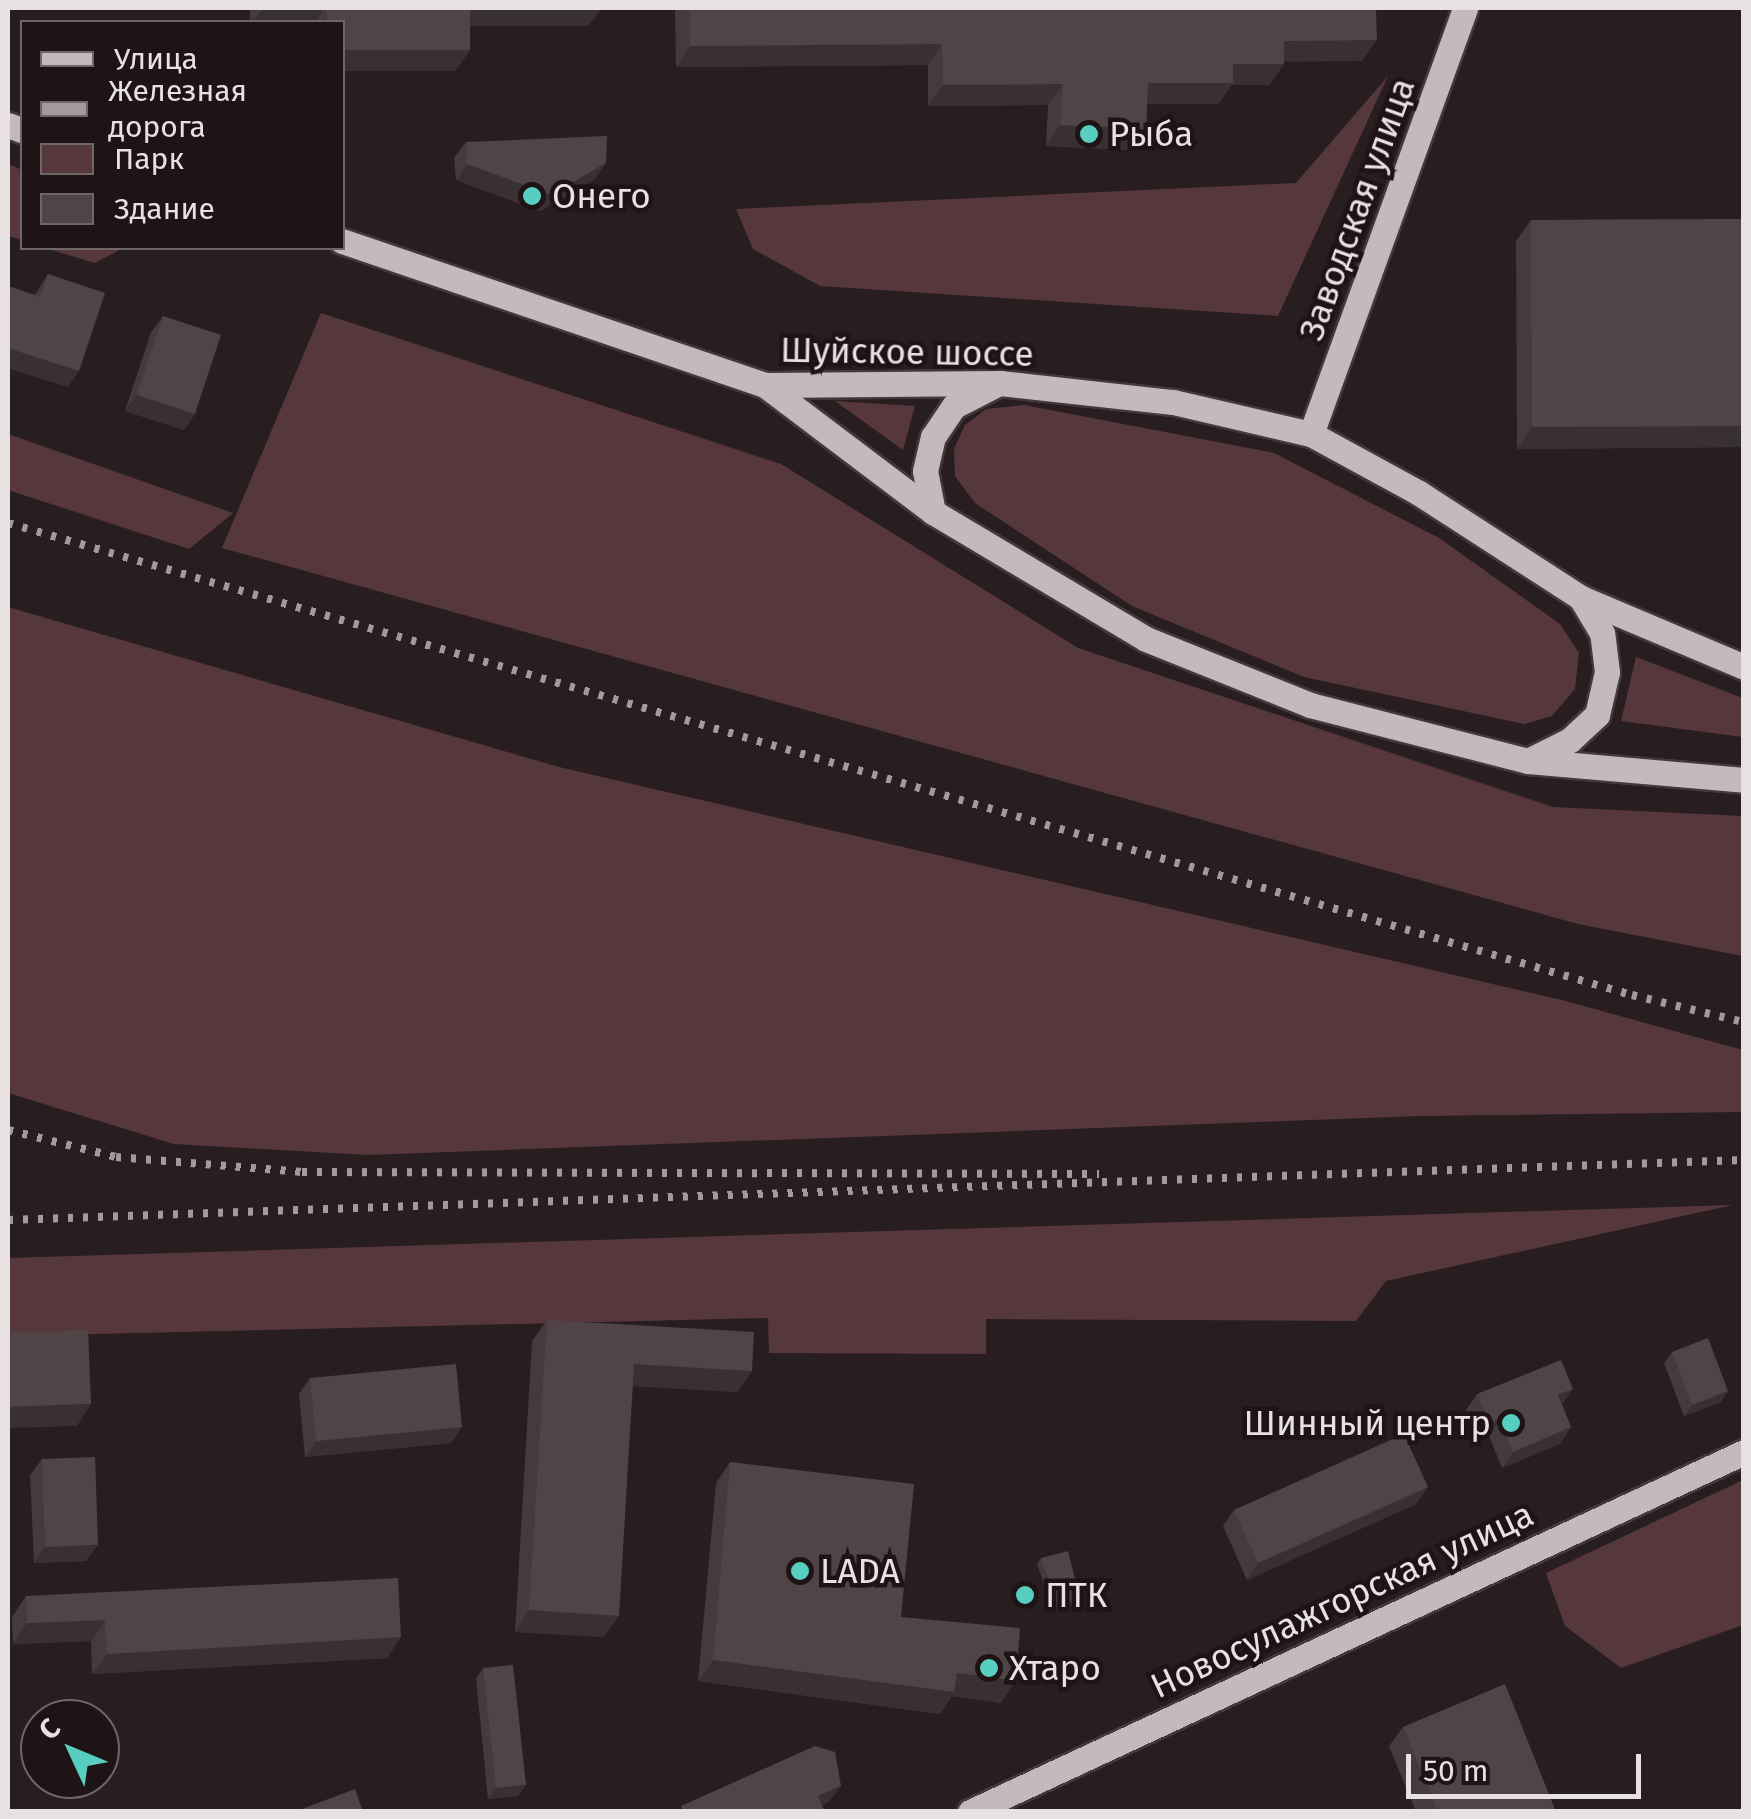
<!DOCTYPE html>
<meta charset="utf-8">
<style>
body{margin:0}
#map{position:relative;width:1751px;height:1819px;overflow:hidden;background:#281e20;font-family:"Fira Sans",sans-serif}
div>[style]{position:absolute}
.green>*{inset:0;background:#57373e}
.roads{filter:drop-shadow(2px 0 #43393b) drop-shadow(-2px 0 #43393b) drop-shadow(0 2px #43393b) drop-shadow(0 -2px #43393b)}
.major>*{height:25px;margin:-12.5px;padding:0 12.5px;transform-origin:12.5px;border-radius:12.5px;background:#c5b9bb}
.rail>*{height:8px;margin-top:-4px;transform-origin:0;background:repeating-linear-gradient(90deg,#a29a9b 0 5px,transparent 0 15px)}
.wall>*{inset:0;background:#453a3c}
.shaded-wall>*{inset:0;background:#383031}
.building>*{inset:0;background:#504446}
.dots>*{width:28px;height:28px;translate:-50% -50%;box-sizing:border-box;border:5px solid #1e1416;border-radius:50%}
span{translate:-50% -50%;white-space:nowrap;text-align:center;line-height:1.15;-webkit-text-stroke:9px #1e1416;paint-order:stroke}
.poi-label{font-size:35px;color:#e8e1e2}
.left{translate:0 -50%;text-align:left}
.right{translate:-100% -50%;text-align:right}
.street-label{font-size:35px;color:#e8e1e2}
.frame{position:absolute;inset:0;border:10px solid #e8e1e2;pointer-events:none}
.legend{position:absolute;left:20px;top:20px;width:325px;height:230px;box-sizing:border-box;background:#1e1416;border:2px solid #6f6668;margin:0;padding:12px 18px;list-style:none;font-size:30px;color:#e8e1e2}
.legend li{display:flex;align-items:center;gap:20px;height:50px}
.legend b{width:50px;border:2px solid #6f6668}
.north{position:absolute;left:20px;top:1699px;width:100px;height:100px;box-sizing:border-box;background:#1e1416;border:2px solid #6f6668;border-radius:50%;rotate:314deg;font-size:28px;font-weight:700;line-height:40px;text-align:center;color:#e8e1e2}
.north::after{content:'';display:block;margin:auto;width:35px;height:45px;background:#58cec0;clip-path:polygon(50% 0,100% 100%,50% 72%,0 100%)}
.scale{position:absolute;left:1406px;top:1754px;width:235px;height:45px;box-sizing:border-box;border:5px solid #e8e1e2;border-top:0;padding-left:12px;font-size:30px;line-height:35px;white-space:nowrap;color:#e8e1e2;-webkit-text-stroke:8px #1e1416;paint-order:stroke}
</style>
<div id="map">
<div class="green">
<div style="clip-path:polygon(1388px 76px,1278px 316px,820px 286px,753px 249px,736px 209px,1296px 183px)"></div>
<div style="clip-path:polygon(8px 164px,22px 170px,22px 240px,8px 236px)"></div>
<div style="clip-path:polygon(45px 248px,123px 248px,95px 263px)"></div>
<div style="clip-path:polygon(321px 313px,781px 464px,1078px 648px,1553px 807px,1743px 816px,1743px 956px,1578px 924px,222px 548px)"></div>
<div style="clip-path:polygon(835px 401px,915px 406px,903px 450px)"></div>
<div style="clip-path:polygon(1024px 405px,1274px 453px,1439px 538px,1560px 624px,1579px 653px,1575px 689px,1552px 716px,1524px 724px,1304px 677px,1132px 606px,975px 503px,955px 476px,954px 449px,965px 425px,986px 409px)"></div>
<div style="clip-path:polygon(8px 434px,233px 513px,189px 549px,8px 490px)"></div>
<div style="clip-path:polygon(8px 607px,559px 767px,1562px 1000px,1743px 1050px,1743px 1112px,1421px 1116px,367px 1155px,174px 1144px,8px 1093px)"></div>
<div style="clip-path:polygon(1636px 657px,1743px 698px,1743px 737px,1621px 721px)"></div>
<div style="clip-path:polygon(1733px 1205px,1386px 1281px,1356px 1321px,986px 1319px,986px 1354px,769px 1353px,768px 1318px,8px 1336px,8px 1258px)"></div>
<div style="clip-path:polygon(1743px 1480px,1743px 1625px,1621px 1668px,1565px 1626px,1546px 1573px)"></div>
</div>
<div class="roads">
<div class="major">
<div style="left:8px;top:125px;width:15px;rotate:20deg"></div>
<div style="left:342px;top:241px;width:447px;rotate:18.8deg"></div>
<div style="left:765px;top:385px;width:235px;rotate:-0.5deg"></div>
<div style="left:1000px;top:383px;width:174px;rotate:6.3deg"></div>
<div style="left:1173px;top:402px;width:142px;rotate:13.1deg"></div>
<div style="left:1311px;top:434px;width:123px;rotate:28.6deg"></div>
<div style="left:1419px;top:493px;width:193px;rotate:32.9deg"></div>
<div style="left:1581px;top:598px;width:177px;rotate:22.9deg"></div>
<div style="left:765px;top:385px;width:211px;rotate:37.1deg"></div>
<div style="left:933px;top:512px;width:248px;rotate:30.8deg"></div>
<div style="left:1146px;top:639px;width:177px;rotate:21.9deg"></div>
<div style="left:1310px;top:705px;width:225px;rotate:14.4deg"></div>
<div style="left:1528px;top:761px;width:217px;rotate:5deg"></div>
<div style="left:1311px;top:434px;width:453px;rotate:-70.1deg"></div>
<div style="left:933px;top:512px;width:42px;rotate:-101deg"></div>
<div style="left:925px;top:471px;width:35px;rotate:-77deg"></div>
<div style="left:933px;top:437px;width:37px;rotate:-56deg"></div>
<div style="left:954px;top:406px;width:46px;rotate:-27.1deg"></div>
<div style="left:1528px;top:761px;width:47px;rotate:-26.6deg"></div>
<div style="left:1570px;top:740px;width:37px;rotate:-43deg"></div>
<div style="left:1597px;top:715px;width:44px;rotate:-76.9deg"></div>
<div style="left:1607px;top:672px;width:39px;rotate:-97deg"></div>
<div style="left:1602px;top:633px;width:41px;rotate:-121deg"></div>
<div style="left:970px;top:1812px;width:854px;rotate:-24.94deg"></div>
</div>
</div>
<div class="rail">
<div style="left:8px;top:523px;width:1691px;rotate:16.21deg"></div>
<div style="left:1632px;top:995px;width:115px;rotate:13.6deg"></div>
<div style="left:8px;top:1130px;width:111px;rotate:14deg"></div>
<div style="left:116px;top:1157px;width:187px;rotate:4.6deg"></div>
<div style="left:302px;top:1172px;width:797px;rotate:0.14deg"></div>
<div style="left:8px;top:1220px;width:1737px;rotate:-1.98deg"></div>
</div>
<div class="wall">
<div style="clip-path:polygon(250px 8px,602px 8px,588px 26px,470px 26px,470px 50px,455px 71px,342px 71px,342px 22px,250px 22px)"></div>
<div style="clip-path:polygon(675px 8px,1376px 8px,1362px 61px,1284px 61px,1284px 64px,1269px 85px,1232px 85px,1218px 104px,1147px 104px,1146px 129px,1131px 150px,1046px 146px,1048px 105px,928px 106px,928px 65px,676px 67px)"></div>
<div style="clip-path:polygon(466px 142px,606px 163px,595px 179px,540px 211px,456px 180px,454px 158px)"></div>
<div style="clip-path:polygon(1744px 219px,1744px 447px,1517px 449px,1516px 241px,1531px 220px)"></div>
<div style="clip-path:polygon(48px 274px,68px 387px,8px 368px,8px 286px,35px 295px)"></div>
<div style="clip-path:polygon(163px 316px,195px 414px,184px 430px,125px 411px,151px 332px)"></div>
<div style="clip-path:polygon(547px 1320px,752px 1371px,737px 1392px,633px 1386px,604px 1637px,515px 1632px,532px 1341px)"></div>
<div style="clip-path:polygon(1672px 1352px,1721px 1402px,1684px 1416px,1664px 1363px)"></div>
<div style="clip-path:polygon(310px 1378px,462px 1427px,451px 1443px,305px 1457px,299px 1394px)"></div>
<div style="clip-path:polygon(1477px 1394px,1562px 1405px,1571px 1427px,1560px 1444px,1502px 1468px,1489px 1436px,1478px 1440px,1466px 1410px)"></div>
<div style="clip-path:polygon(42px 1459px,86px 1561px,34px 1563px,30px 1475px)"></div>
<div style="clip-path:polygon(730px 1462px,901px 1617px,1001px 1703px,952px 1696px,940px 1714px,698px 1681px,716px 1483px)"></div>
<div style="clip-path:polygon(1428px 1487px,1416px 1504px,1247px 1580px,1223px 1526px,1234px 1510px)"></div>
<div style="clip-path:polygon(1041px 1558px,1076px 1604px,1054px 1612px,1037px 1564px)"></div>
<div style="clip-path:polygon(26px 1596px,401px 1637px,387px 1658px,92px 1674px,91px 1641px,13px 1644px,12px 1617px)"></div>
<div style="clip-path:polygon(483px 1668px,518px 1796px,488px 1799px,476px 1679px)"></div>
<div style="clip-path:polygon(1403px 1727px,1556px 1812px,1416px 1812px,1389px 1746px)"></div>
</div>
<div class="shaded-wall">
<div style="clip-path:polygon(263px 8px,325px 8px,315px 22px,253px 22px)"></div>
<div style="clip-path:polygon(468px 8px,602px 8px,588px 26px,455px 26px)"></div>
<div style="clip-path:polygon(1377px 40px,1362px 61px,1269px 62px,1284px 41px)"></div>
<div style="clip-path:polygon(942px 44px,928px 65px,676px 67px,690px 46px)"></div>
<div style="clip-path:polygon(342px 50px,470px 50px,455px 71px,342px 71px)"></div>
<div style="clip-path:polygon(1233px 64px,1284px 64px,1269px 85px,1232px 85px,1218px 104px,1133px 104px,1148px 83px)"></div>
<div style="clip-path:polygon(1063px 84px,1048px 105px,928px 106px,943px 85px)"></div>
<div style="clip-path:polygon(1060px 125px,1146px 129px,1131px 150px,1046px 146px)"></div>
<div style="clip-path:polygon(606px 163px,595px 179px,540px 211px,456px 180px,467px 164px)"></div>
<div style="clip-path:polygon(8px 348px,79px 371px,68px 387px,8px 368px)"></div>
<div style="clip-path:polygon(137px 395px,195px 414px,184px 430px,125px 411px)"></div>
<div style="clip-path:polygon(1744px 426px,1744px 447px,1517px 449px,1532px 427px)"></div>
<div style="clip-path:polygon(634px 1364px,752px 1371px,737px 1392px,619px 1385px)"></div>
<div style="clip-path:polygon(1573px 1389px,1562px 1405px,1558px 1395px)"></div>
<div style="clip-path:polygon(1728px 1391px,1721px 1402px,1684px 1416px,1692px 1405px)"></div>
<div style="clip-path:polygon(91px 1404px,77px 1426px,8px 1428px,8px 1407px)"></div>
<div style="clip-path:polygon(1500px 1419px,1489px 1436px,1478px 1440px,1489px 1423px)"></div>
<div style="clip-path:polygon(462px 1427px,451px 1443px,305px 1457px,316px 1441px)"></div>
<div style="clip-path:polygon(1571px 1427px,1560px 1444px,1502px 1468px,1513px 1452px)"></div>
<div style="clip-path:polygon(1428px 1487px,1416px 1504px,1247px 1580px,1258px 1563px)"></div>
<div style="clip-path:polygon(98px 1545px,86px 1561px,34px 1563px,45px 1547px)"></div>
<div style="clip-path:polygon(1080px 1599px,1076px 1604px,1054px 1612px,1058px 1606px)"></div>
<div style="clip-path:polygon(529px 1610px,619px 1616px,604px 1637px,515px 1632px)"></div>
<div style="clip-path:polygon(105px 1620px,91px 1641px,13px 1644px,27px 1623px)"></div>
<div style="clip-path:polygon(401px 1637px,387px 1658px,92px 1674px,107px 1654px)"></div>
<div style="clip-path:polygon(713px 1660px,957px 1673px,1016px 1681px,1001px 1703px,952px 1696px,940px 1714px,698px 1681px)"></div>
<div style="clip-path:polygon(526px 1785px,518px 1796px,488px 1799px,496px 1788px)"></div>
<div style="clip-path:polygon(841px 1786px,829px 1802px,809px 1812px,818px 1796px)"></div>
</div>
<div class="building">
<div style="clip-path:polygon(327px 8px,470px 8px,470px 50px,342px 50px,342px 22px,327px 22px)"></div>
<div style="clip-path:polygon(690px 8px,1376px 8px,1377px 40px,1284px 41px,1284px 64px,1233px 64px,1233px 83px,1148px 83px,1146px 129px,1060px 125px,1063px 84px,943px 85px,942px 44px,690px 46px)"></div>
<div style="clip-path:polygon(607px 136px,606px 163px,551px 195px,467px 164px,466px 142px)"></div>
<div style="clip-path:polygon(1744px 219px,1744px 426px,1532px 427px,1531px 220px)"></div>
<div style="clip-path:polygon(48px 274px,105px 293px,79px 371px,8px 348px,8px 286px,40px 297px)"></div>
<div style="clip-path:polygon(163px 316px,221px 335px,195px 414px,137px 395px)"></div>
<div style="clip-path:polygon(547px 1320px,754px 1332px,752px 1371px,634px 1364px,619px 1616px,529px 1610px)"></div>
<div style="clip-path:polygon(88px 1330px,91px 1404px,8px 1407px,8px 1333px)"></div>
<div style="clip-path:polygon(1708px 1338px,1728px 1391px,1692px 1405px,1672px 1352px)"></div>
<div style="clip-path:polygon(1561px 1360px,1573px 1389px,1558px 1395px,1571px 1427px,1513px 1452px,1500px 1419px,1489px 1423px,1477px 1394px)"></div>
<div style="clip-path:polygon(456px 1364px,462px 1427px,316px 1441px,310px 1378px)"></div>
<div style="clip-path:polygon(1404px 1434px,1428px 1487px,1258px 1563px,1234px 1510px)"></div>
<div style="clip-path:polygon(95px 1457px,98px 1545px,45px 1547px,42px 1459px)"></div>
<div style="clip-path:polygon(730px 1462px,914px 1484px,901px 1617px,1020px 1628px,1016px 1681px,957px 1673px,954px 1692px,713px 1660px)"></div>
<div style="clip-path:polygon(1068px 1551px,1080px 1599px,1058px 1606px,1041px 1558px)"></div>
<div style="clip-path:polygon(398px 1578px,401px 1637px,107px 1654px,105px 1620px,27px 1623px,26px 1596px)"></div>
<div style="clip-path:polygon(513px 1665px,526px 1785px,496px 1788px,483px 1668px)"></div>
<div style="clip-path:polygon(1505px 1684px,1556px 1812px,1438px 1812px,1403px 1727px)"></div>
<div style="clip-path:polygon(815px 1746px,835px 1752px,841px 1786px,818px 1796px,825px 1812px,684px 1812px,681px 1806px)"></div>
<div style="clip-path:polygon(355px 1789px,363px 1812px,294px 1812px)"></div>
</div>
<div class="dots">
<div style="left:1089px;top:134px;background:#58cec0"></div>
<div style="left:532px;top:196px;background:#58cec0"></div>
<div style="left:1511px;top:1423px;background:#58cec0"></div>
<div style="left:800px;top:1571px;background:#58cec0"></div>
<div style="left:1025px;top:1595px;background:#58cec0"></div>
<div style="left:989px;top:1668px;background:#58cec0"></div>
</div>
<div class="poi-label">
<span class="left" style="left:1109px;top:134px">Рыба</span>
<span class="left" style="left:552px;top:196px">Онего</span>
<span class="right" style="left:1491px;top:1423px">Шинный центр</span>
<span class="left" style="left:820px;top:1571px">LADA</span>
<span class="left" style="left:1045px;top:1595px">ПТК</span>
<span class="left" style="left:1009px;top:1668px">Хтаро</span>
</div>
<div class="street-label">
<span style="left:1357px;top:209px;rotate:-70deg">Заводская улица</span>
<span style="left:907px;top:352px;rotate:1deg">Шуйское шоссе</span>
<span style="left:1342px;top:1600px;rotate:-25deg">Новосулажгорская улица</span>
</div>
<div class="frame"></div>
<ul class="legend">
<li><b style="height:12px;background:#c5b9bb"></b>Улица</li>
<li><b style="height:12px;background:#a29a9b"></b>Железная дорога</li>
<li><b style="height:28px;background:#57373e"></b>Парк</li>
<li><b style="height:28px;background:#504446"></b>Здание</li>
</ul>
<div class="north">С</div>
<div class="scale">50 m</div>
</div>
